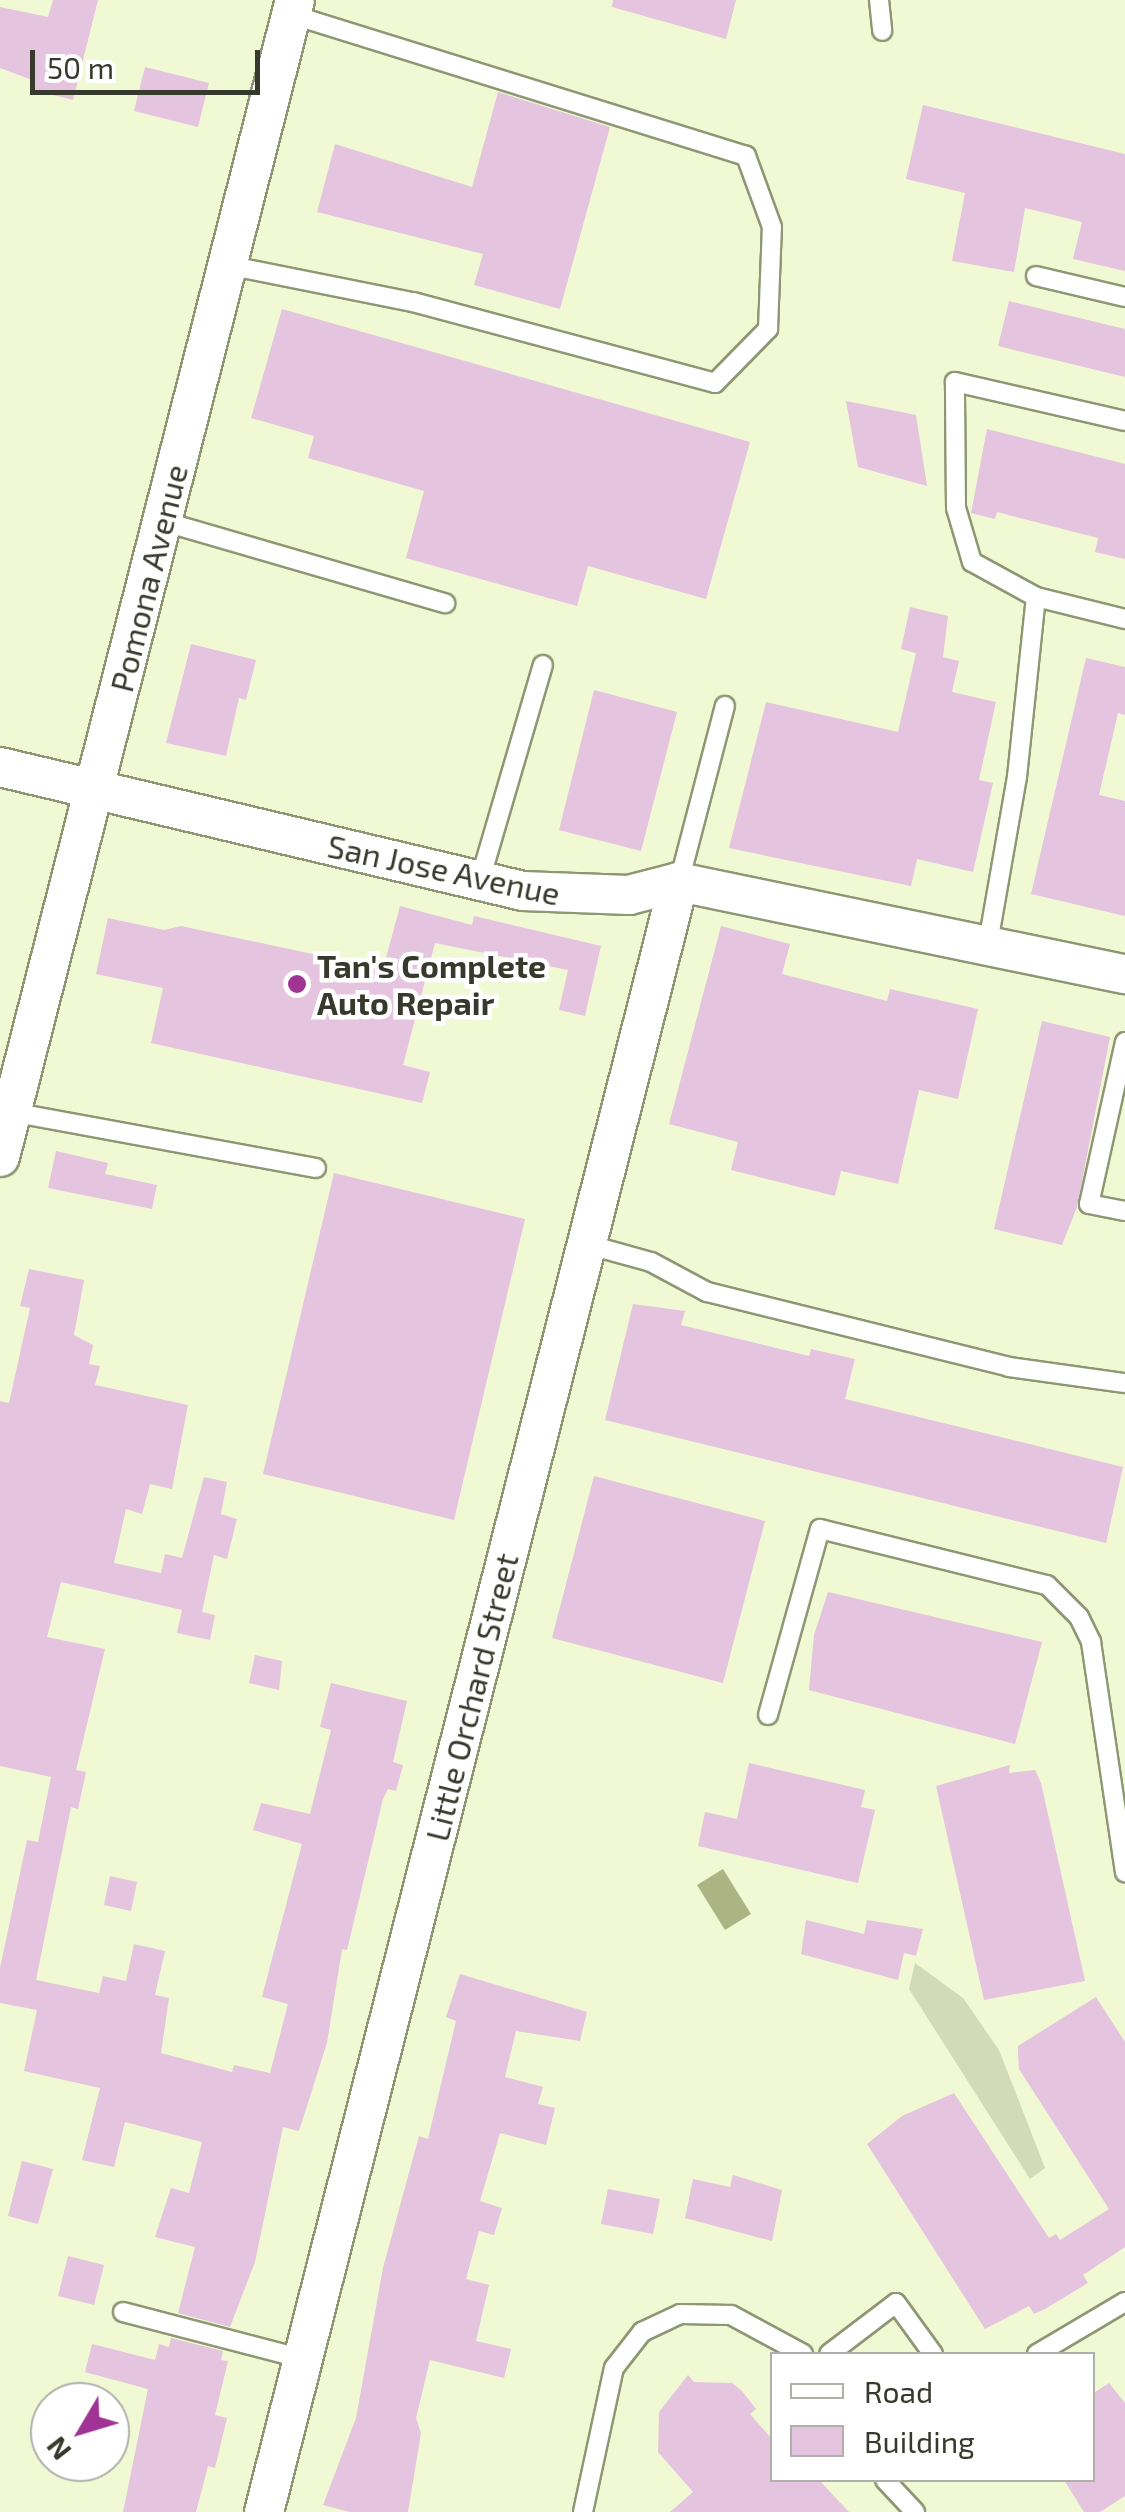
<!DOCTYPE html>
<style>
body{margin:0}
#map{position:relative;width:1125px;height:2512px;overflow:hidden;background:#f1f9d4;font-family:"Exo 2",sans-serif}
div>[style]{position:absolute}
.green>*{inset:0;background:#d3dab7}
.water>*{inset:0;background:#abb482}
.building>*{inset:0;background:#e4c4de}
.roads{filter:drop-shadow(2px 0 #8f9674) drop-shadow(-2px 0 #8f9674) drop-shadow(0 2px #8f9674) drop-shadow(0 -2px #8f9674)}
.service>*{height:18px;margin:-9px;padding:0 9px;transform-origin:9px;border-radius:9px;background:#fff}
.minor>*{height:38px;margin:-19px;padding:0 19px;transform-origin:19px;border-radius:19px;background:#fff}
.dots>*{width:28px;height:28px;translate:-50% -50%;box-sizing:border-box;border:5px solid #fff;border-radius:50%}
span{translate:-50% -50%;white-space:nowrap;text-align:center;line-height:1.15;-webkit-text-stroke:9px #fff;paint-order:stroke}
.street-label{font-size:32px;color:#36392b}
.poi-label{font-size:32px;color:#36392b;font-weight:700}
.left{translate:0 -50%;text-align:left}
.legend{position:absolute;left:770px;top:2352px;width:325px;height:130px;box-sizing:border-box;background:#fff;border:2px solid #afb0aa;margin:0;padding:12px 18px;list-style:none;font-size:30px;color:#36392b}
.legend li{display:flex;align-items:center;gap:20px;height:50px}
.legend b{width:50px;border:2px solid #afb0aa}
.north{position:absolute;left:30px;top:2382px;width:100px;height:100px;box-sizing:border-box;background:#fff;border:2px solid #afb0aa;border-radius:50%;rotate:232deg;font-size:28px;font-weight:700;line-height:40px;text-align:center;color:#36392b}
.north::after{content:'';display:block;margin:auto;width:35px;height:45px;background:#a03494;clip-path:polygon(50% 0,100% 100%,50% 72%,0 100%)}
.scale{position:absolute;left:30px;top:50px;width:230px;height:45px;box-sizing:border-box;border:5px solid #36392b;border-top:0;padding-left:12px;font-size:30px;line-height:35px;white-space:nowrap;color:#36392b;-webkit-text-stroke:8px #fff;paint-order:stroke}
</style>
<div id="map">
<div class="green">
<div style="clip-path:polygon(915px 1963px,963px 1998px,999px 2050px,1045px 2168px,1030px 2179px,909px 1989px)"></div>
</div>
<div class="water">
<div style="clip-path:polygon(723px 1869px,751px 1914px,725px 1930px,697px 1885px)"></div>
</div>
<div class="building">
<div style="clip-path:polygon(53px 0,98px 0,73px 100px,30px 89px,32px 80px,0 68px,0 7px,48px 17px)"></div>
<div style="clip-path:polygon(613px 0,736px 0,726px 39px,612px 7px)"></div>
<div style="clip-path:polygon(145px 67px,209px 83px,198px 127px,134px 111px)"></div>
<div style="clip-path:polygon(498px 92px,610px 127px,560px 309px,474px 285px,483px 254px,317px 212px,335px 144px,472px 187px)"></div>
<div style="clip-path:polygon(923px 105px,1125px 154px,1125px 271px,1073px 259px,1082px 222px,1025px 208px,1014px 272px,952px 261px,965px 193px,906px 179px)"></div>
<div style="clip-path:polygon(1009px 301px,1125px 329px,1125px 377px,998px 346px)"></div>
<div style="clip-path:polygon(282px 309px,750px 442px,706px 599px,588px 566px,577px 606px,406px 558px,424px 491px,308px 458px,314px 436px,251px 418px)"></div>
<div style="clip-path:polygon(846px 401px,916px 415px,927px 486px,858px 467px)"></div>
<div style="clip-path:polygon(987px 429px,1125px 464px,1125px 559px,1095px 552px,1098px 538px,997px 512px,995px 519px,971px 513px)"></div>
<div style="clip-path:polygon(910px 607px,948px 616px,943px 657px,959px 661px,952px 692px,996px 702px,979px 780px,993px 783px,973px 872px,917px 859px,911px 886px,729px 848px,766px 702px,898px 732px,916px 653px,901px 649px)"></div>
<div style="clip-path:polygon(191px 644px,256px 660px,246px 700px,239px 698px,226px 756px,166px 743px)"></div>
<div style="clip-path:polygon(1086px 658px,1125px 667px,1125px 715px,1118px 713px,1099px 795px,1125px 801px,1125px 916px,1031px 894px)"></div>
<div style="clip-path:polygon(594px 690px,677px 712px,641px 851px,559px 830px)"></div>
<div style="clip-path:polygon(400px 906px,472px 925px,474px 916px,601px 946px,585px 1016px,559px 1010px,568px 970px,435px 943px,403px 1065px,430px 1072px,422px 1103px,151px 1043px,163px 988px,96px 974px,108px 918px,164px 930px,181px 926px,383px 969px)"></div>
<div style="clip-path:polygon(721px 926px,790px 944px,782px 974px,887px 1001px,890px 989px,978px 1009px,958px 1099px,919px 1090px,898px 1184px,841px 1171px,835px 1196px,731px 1170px,738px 1142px,669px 1124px)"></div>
<div style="clip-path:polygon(1042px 1021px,1110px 1037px,1077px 1207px,1062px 1245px,994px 1229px)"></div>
<div style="clip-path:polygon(56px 1151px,108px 1163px,105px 1174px,157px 1185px,152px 1209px,48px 1188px)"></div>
<div style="clip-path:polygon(334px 1173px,525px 1219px,454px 1520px,263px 1474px)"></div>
<div style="clip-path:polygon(29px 1269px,84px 1280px,74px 1335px,93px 1345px,89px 1364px,100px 1366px,95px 1385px,188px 1405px,172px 1489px,150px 1484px,142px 1514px,126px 1509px,114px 1563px,161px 1573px,165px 1554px,182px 1558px,204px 1477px,227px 1482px,221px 1514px,237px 1519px,227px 1559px,214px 1555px,202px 1612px,215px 1615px,210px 1640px,177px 1633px,182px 1610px,61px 1582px,47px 1637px,105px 1649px,76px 1770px,86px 1772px,78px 1809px,71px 1807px,36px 1980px,99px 1993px,103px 1976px,126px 1981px,134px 1944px,165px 1951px,155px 1995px,169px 1998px,161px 2053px,232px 2072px,234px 2065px,270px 2073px,288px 2004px,262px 1997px,302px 1844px,253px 1830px,261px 1803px,310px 1814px,331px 1730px,320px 1727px,331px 1683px,407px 1701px,393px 1762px,403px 1765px,396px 1791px,388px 1789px,383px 1799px,347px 1950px,342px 1949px,327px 2043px,299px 2131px,283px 2127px,255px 2262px,230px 2327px,178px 2313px,195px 2247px,155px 2237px,171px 2188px,189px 2193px,202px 2142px,125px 2122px,114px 2167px,82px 2160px,100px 2088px,24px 2071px,37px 2010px,0 2003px,0 1968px,27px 1840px,38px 1842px,51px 1777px,0 1766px,0 1401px,9px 1403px,30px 1308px,20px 1306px)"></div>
<div style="clip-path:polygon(633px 1304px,685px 1311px,681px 1325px,809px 1356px,811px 1349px,855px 1359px,845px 1399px,1123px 1467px,1106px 1543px,605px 1420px)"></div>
<div style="clip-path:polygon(594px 1476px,765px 1521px,723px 1683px,552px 1638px)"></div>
<div style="clip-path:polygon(828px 1592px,1042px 1642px,1015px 1744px,809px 1690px,814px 1635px)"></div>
<div style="clip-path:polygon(255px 1655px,282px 1661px,279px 1690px,249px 1683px)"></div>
<div style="clip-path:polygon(749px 1763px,865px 1790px,861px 1807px,875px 1810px,858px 1883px,698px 1846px,705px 1812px,737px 1819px)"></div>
<div style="clip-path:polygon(1010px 1765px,1009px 1773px,1035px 1770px,1041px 1783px,1085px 1981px,984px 2000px,936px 1786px)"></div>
<div style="clip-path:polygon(110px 1876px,137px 1882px,131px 1911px,104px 1905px)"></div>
<div style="clip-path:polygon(806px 1920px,864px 1934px,867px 1920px,923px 1929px,916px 1956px,904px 1953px,898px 1980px,801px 1954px)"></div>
<div style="clip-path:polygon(460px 1974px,587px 2012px,580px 2041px,516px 2031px,505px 2077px,543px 2087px,538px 2104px,555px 2108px,546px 2145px,500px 2133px,480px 2201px,502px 2208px,494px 2235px,479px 2231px,466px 2279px,489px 2285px,476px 2341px,511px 2349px,504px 2378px,430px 2360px,416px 2418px,421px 2433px,408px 2512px,350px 2512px,323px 2505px,356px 2418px,383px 2268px,419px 2136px,428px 2139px,456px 2021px,446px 2017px)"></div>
<div style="clip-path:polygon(1096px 1997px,1125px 2042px,1125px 2247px,1083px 2275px,1088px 2283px,1045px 2309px,1034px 2314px,1029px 2306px,985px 2329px,867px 2144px,902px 2116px,954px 2093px,1049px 2238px,1056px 2234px,1060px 2240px,1109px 2209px,1019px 2069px,1018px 2053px,1018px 2046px)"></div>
<div style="clip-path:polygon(22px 2161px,53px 2169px,38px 2224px,8px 2216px)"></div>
<div style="clip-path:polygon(733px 2175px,782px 2190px,772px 2241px,685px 2218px,693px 2179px,730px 2187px)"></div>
<div style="clip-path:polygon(608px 2189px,660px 2199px,653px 2234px,601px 2224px)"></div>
<div style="clip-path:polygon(68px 2256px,104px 2265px,94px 2305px,58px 2296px)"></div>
<div style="clip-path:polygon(171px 2338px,223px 2351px,221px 2360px,228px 2361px,215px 2415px,227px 2418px,215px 2468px,208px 2466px,196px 2512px,123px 2512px,148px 2389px,85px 2372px,92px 2344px,155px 2360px,159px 2344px,169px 2347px)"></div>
<div style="clip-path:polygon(688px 2375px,694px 2382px,732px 2383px,742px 2391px,756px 2409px,750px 2414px,772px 2439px,772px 2480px,819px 2480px,849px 2512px,670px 2512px,693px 2492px,658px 2452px,659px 2412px)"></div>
<div style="clip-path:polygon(1109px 2383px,1125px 2403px,1125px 2496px,1100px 2512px,1084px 2512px,1064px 2480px,1092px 2480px,1092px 2394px)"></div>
</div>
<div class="roads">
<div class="service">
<div style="left:879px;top:0;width:31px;rotate:84deg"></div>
<div style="left:227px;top:265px;width:190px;rotate:11.3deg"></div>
<div style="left:413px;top:302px;width:313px;rotate:15deg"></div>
<div style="left:715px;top:383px;width:76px;rotate:-45.5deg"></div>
<div style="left:768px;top:329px;width:102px;rotate:-87.8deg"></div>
<div style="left:772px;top:227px;width:76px;rotate:-110.1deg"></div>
<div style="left:746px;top:156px;width:477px;rotate:-162.7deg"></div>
<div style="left:1036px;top:276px;width:91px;rotate:13.3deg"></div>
<div style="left:162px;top:521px;width:295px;rotate:16.2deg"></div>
<div style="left:1036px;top:597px;width:73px;rotate:-151.3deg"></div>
<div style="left:972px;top:562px;width:56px;rotate:-106.5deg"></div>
<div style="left:956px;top:508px;width:126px;rotate:-90.5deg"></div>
<div style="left:955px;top:382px;width:174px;rotate:12.9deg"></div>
<div style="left:480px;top:880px;width:224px;rotate:-73.7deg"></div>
<div style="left:679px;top:882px;width:182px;rotate:-75.4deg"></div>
<div style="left:988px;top:943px;width:169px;rotate:-80.1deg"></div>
<div style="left:1017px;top:777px;width:181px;rotate:-84deg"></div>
<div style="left:1036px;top:597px;width:92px;rotate:13.9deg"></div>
<div style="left:1125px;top:1042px;width:166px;rotate:102.5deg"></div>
<div style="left:1089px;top:1204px;width:37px;rotate:11deg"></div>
<div style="left:11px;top:1112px;width:310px;rotate:10.4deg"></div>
<div style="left:586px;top:1244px;width:67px;rotate:15.5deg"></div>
<div style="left:651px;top:1262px;width:64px;rotate:28.2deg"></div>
<div style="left:707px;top:1292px;width:311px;rotate:13.9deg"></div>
<div style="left:1009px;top:1367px;width:117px;rotate:7.9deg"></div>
<div style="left:768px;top:1715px;width:193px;rotate:-74.4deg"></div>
<div style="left:820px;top:1529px;width:234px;rotate:13.9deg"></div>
<div style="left:1047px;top:1585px;width:45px;rotate:45deg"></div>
<div style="left:1079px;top:1617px;width:28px;rotate:64deg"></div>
<div style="left:1091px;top:1642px;width:233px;rotate:81.6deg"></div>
<div style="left:123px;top:2312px;width:186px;rotate:14.6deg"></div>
<div style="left:829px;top:2354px;width:84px;rotate:-37.3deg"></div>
<div style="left:896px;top:2303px;width:63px;rotate:54deg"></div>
<div style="left:1037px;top:2354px;width:102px;rotate:-30.6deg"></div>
<div style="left:885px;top:2480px;width:44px;rotate:46.8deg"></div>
<div style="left:583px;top:2512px;width:147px;rotate:-77.9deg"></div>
<div style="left:614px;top:2368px;width:46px;rotate:-52.1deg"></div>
<div style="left:642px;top:2332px;width:42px;rotate:-25.3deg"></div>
<div style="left:680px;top:2314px;width:51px;rotate:1.1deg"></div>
<div style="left:731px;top:2315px;width:82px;rotate:28.4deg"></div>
</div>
<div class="minor">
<div style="left:0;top:767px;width:537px;rotate:13.34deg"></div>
<div style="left:523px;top:891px;width:106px;rotate:2.2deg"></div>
<div style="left:629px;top:895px;width:52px;rotate:-14.6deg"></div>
<div style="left:679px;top:882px;width:455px;rotate:11.7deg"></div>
<div style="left:0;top:1157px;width:1194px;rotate:-75.7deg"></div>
<div style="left:264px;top:2512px;width:1682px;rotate:-75.72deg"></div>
</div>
</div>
<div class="dots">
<div style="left:297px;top:984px;background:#a03494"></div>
</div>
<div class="street-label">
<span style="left:148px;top:578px;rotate:-76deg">Pomona Avenue</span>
<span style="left:444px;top:869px;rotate:12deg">San Jose Avenue</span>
<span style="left:471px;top:1697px;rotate:-76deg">Little Orchard Street</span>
</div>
<div class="poi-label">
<span class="left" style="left:317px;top:984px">Tan's Complete<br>Auto Repair</span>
</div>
<ul class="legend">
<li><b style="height:12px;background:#fff"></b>Road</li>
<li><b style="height:28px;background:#e4c4de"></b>Building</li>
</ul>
<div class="north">N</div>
<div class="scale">50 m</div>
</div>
